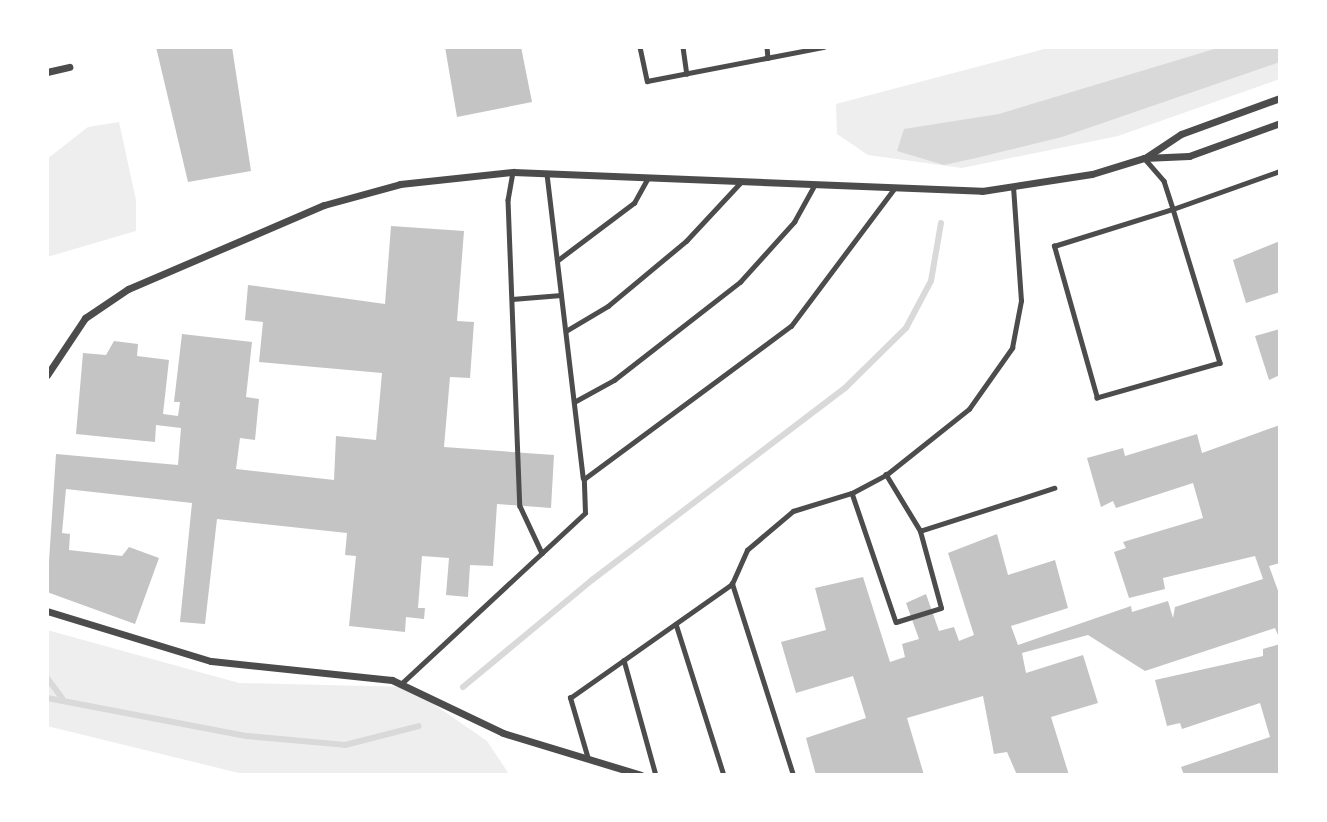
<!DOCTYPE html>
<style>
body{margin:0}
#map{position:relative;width:1327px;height:822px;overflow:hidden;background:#fff;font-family:Roboto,sans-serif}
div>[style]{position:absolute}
.green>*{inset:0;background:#eee}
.water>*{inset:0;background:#d9d9d9}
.stream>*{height:6px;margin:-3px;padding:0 3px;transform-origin:3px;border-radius:3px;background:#d9d9d9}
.building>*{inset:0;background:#c4c4c4}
.service>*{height:4.5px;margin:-2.25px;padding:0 2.25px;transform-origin:2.25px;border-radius:2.25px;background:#4c4c4c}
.minor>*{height:7px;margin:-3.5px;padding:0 3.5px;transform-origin:3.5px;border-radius:3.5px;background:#4c4c4c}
span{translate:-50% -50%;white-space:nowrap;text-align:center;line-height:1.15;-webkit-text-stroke:5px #fff;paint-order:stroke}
.frame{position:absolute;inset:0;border:49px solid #fff;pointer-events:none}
</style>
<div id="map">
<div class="green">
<div style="clip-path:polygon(1052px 47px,1280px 47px,1280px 79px,1118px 136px,962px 168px,868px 155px,837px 134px,836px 104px)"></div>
<div style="clip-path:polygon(119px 122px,136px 200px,136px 231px,47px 257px,47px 159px,88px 127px)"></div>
<div style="clip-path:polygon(47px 630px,239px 683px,409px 687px,487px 741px,509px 774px,247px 775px,47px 726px)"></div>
</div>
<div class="water">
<div style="clip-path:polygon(1221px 47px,1280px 47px,1280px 62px,1062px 137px,976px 158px,944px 165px,897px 151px,904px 129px,999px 114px)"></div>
</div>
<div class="stream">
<div style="left:47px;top:678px;width:25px;rotate:53deg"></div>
<div style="left:463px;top:687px;width:168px;rotate:-39.7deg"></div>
<div style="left:592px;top:580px;width:318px;rotate:-37.2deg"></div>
<div style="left:845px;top:388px;width:86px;rotate:-44.5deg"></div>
<div style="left:906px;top:328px;width:53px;rotate:-62deg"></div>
<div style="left:931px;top:281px;width:59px;rotate:-80.2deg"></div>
<div style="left:47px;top:698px;width:204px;rotate:10.8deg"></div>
<div style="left:247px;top:736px;width:98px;rotate:5.2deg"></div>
<div style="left:345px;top:745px;width:76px;rotate:-14.4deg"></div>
</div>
<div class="building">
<div style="clip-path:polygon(156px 47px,232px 47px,251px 171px,188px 182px)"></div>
<div style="clip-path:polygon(445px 47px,521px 47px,532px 102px,457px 117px)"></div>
<div style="clip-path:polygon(391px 226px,464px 231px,457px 321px,474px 322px,470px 378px,450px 377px,444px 447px,554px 455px,551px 508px,497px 504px,493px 566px,470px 565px,468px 597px,446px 595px,449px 558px,422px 556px,418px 608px,425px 608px,424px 619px,406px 617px,405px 632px,349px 626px,356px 556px,345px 555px,347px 533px,217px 519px,205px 624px,180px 622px,192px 503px,66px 489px,62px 533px,70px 534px,69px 550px,122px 556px,129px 547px,159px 558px,135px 624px,47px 592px,56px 454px,178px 465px,181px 428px,156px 425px,155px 442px,76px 434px,83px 353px,106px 355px,114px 341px,138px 344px,137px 356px,169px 360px,163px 414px,178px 416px,180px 402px,174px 402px,182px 334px,252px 342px,246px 397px,259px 399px,255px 440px,240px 438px,236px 469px,334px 480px,336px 436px,376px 440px,382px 373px,259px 362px,263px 322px,245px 320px,248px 285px,385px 304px)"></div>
<div style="clip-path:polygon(1280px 241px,1280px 292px,1246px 303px,1233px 260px)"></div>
<div style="clip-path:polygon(1280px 329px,1280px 375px,1269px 380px,1255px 336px)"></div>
<div style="clip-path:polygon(1280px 425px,1280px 563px,1269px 566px,1280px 596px,1280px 640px,1275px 628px,1145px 671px,1088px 635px,1022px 653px,1026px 673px,1083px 655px,1098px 703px,1051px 717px,1069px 775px,1017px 775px,1007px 752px,994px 754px,983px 696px,907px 718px,924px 775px,816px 775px,806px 738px,866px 718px,853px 676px,796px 693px,781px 642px,826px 630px,815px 588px,863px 577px,890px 662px,905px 657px,902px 644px,919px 639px,906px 603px,926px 594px,939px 631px,954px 627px,959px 641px,974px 635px,948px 553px,997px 534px,1008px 575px,1055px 560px,1068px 608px,1011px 626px,1018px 645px,1131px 606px,1132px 612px,1168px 601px,1173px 618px,1175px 607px,1263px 579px,1255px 556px,1163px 578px,1165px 589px,1129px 598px,1114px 552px,1126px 548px,1123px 542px,1203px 518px,1193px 483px,1116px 508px,1113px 501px,1101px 507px,1087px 458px,1123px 448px,1125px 456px,1197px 434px,1202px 453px)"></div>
<div style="clip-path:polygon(1280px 644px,1280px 775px,1184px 775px,1181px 767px,1270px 737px,1260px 703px,1182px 729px,1180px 723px,1167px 726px,1155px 680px,1263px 656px,1263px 649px)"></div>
</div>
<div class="service">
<div style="left:640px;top:47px;width:35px;rotate:78deg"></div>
<div style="left:647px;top:81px;width:180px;rotate:-10.9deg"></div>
<div style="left:683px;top:47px;width:27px;rotate:82deg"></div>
<div style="left:767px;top:47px;width:11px;rotate:85deg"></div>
<div style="left:1145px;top:159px;width:29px;rotate:49deg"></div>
<div style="left:1164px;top:181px;width:29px;rotate:72deg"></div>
<div style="left:1173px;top:209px;width:161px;rotate:73deg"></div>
<div style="left:1220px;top:363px;width:128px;rotate:164.1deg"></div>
<div style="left:1097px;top:398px;width:158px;rotate:-105.8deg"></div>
<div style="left:1054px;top:246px;width:125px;rotate:-17.3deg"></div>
<div style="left:1173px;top:209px;width:114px;rotate:-19.6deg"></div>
<div style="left:513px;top:172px;width:28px;rotate:100deg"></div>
<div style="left:508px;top:200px;width:306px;rotate:87.8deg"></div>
<div style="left:520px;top:506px;width:52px;rotate:64.9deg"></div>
<div style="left:547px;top:174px;width:306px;rotate:83.2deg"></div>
<div style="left:558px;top:260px;width:95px;rotate:-36.9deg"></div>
<div style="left:634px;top:203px;width:29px;rotate:-61deg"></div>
<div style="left:512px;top:299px;width:49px;rotate:-4.7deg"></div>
<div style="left:566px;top:331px;width:49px;rotate:-30.8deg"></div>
<div style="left:608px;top:306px;width:102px;rotate:-39.8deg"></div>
<div style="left:686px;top:241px;width:79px;rotate:-47deg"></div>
<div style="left:574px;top:402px;width:46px;rotate:-28.8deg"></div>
<div style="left:614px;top:380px;width:160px;rotate:-37.9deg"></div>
<div style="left:740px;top:282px;width:81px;rotate:-48deg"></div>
<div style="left:794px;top:222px;width:39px;rotate:-61deg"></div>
<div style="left:852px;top:493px;width:38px;rotate:-28deg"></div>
<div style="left:920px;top:531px;width:141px;rotate:-17.8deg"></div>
<div style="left:676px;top:624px;width:158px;rotate:72.4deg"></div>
<div style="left:624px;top:660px;width:119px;rotate:74.5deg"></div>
<div style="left:401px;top:684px;width:251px;rotate:-42.9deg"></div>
<div style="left:585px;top:513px;width:34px;rotate:-92deg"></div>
<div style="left:584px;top:479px;width:257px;rotate:-36.5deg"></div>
<div style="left:791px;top:326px;width:171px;rotate:-53.1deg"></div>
<div style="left:588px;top:759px;width:64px;rotate:-106.4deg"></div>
<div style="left:570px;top:698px;width:198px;rotate:-35.1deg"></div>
<div style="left:793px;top:775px;width:201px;rotate:-107.7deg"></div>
<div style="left:732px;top:584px;width:37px;rotate:-66deg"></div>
<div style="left:747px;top:550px;width:60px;rotate:-40.3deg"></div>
<div style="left:793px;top:511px;width:62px;rotate:-17deg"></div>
<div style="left:852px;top:493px;width:136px;rotate:71.2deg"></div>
<div style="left:896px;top:622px;width:47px;rotate:-17.3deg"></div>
<div style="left:941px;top:608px;width:80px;rotate:-105.3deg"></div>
<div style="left:920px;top:531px;width:66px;rotate:-121.3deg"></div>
<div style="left:886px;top:475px;width:106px;rotate:-38.5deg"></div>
<div style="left:969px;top:409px;width:75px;rotate:-54.8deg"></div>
<div style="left:1012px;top:348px;width:48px;rotate:-79.2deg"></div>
<div style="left:1021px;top:301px;width:114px;rotate:-94deg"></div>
</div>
<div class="minor">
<div style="left:47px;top:72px;width:23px;rotate:-13deg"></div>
<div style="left:1145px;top:158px;width:43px;rotate:-33.7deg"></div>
<div style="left:1181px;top:134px;width:105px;rotate:-20deg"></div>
<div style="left:47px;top:375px;width:69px;rotate:-56.3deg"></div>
<div style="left:85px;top:318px;width:52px;rotate:-34deg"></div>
<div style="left:128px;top:289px;width:213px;rotate:-23.2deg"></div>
<div style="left:324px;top:205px;width:79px;rotate:-15.4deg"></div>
<div style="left:400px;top:184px;width:114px;rotate:-6.1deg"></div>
<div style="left:513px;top:172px;width:469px;rotate:2.3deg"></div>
<div style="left:982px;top:191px;width:111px;rotate:-8.8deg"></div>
<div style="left:1092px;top:174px;width:54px;rotate:-17.1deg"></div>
<div style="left:1144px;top:158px;width:45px;rotate:-2.5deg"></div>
<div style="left:1189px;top:156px;width:97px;rotate:-19.9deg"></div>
<div style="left:47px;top:611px;width:171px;rotate:17deg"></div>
<div style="left:211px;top:661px;width:182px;rotate:6deg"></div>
<div style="left:392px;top:680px;width:123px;rotate:25.5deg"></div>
<div style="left:503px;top:733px;width:144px;rotate:16.9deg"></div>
</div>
<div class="frame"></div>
</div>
